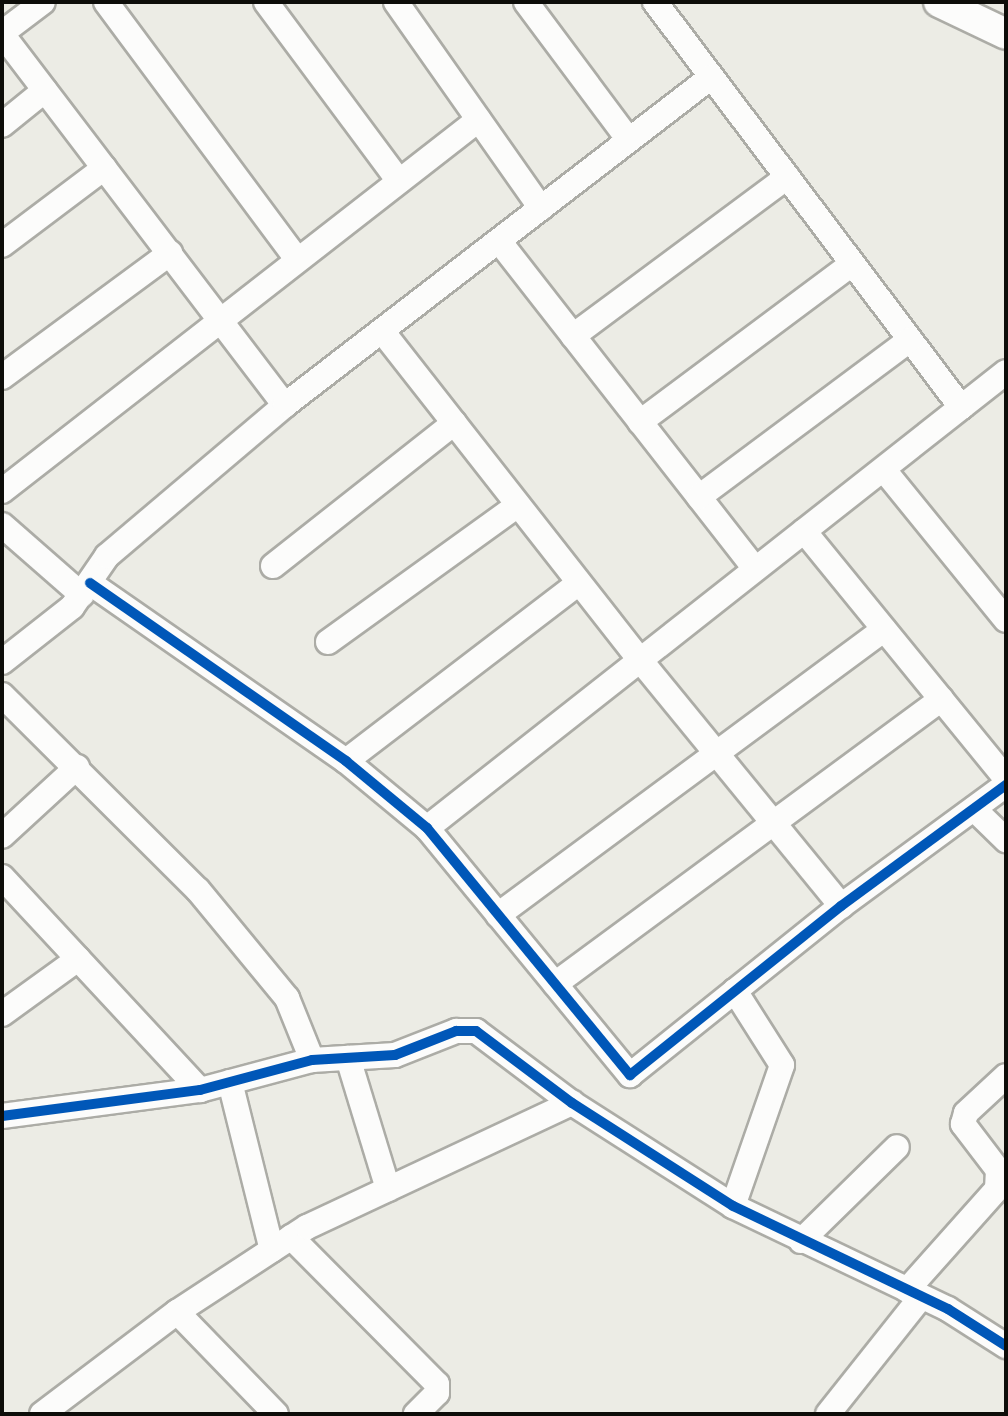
<!DOCTYPE html>
<style>
body{margin:0}
#map{position:relative;width:1008px;height:1416px;overflow:hidden;background:#ecece5;font-family:Montserrat,sans-serif}
div>[style]{position:absolute}
.roads{filter:drop-shadow(2px 0 #acaca6) drop-shadow(-2px 0 #acaca6) drop-shadow(0 2px #acaca6) drop-shadow(0 -2px #acaca6)}
.minor>*{height:24px;margin:-12px;padding:0 12px;transform-origin:12px;border-radius:12px;background:#fcfcfb}
.tertiary>*{height:30px;margin:-15px;padding:0 15px;transform-origin:15px;border-radius:15px;background:#fcfcfb}
.cycleway>*{height:10px;margin:-5px;padding:0 5px;transform-origin:5px;border-radius:5px;background:#0057b8}
span{translate:-50% -50%;white-space:nowrap;text-align:center;line-height:1.15;-webkit-text-stroke:6px #fcfdef;paint-order:stroke}
.frame{position:absolute;inset:0;border:4px solid #0d0d09;pointer-events:none}
</style>
<div id="map">
<div class="roads">
<div class="minor">
<div style="left:106px;top:2px;width:320px;rotate:53.4deg"></div>
<div style="left:266px;top:2px;width:223px;rotate:53.4deg"></div>
<div style="left:396px;top:2px;width:252px;rotate:54.9deg"></div>
<div style="left:526px;top:2px;width:172px;rotate:53.3deg"></div>
<div style="left:655px;top:2px;width:508px;rotate:52.93deg"></div>
<div style="left:2px;top:33px;width:51px;rotate:-37.1deg"></div>
<div style="left:2px;top:34px;width:467px;rotate:52.7deg"></div>
<div style="left:2px;top:125px;width:55px;rotate:-39.1deg"></div>
<div style="left:499px;top:241px;width:416px;rotate:52deg"></div>
<div style="left:2px;top:245px;width:128px;rotate:-37deg"></div>
<div style="left:382px;top:331px;width:418px;rotate:51.9deg"></div>
<div style="left:640px;top:660px;width:318px;rotate:50.7deg"></div>
<div style="left:573px;top:336px;width:267px;rotate:-36.6deg"></div>
<div style="left:2px;top:377px;width:209px;rotate:-36.4deg"></div>
<div style="left:640px;top:422px;width:264px;rotate:-36.7deg"></div>
<div style="left:884px;top:470px;width:193px;rotate:50.9deg"></div>
<div style="left:2px;top:491px;width:604px;rotate:-37.93deg"></div>
<div style="left:699px;top:497px;width:263px;rotate:-36.7deg"></div>
<div style="left:2px;top:525px;width:106px;rotate:41.2deg"></div>
<div style="left:804px;top:531px;width:320px;rotate:50.8deg"></div>
<div style="left:273px;top:566px;width:231px;rotate:-38.3deg"></div>
<div style="left:90px;top:583px;width:312px;rotate:34.8deg"></div>
<div style="left:346px;top:761px;width:105px;rotate:39.6deg"></div>
<div style="left:427px;top:828px;width:320px;rotate:50.6deg"></div>
<div style="left:630px;top:1075px;width:270px;rotate:-38.7deg"></div>
<div style="left:841px;top:906px;width:205px;rotate:-36.3deg"></div>
<div style="left:328px;top:642px;width:234px;rotate:-35.8deg"></div>
<div style="left:2px;top:662px;width:89px;rotate:-38.2deg"></div>
<div style="left:72px;top:607px;width:62px;rotate:-55.5deg"></div>
<div style="left:107px;top:556px;width:233px;rotate:-40.3deg"></div>
<div style="left:285px;top:405px;width:538px;rotate:-37.59deg"></div>
<div style="left:2px;top:695px;width:276px;rotate:44.9deg"></div>
<div style="left:198px;top:890px;width:140px;rotate:50.5deg"></div>
<div style="left:287px;top:998px;width:67px;rotate:68deg"></div>
<div style="left:346px;top:761px;width:293px;rotate:-37.4deg"></div>
<div style="left:974px;top:809px;width:45px;rotate:44.1deg"></div>
<div style="left:427px;top:828px;width:737px;rotate:-38.22deg"></div>
<div style="left:2px;top:836px;width:102px;rotate:-42.6deg"></div>
<div style="left:2px;top:877px;width:291px;rotate:47.1deg"></div>
<div style="left:498px;top:915px;width:480px;rotate:-36.5deg"></div>
<div style="left:555px;top:984px;width:480px;rotate:-36.4deg"></div>
<div style="left:2px;top:1014px;width:94px;rotate:-35.9deg"></div>
<div style="left:348px;top:1058px;width:137px;rotate:73deg"></div>
<div style="left:230px;top:1082px;width:173px;rotate:76deg"></div>
<div style="left:2px;top:1116px;width:200px;rotate:-7.5deg"></div>
<div style="left:200px;top:1090px;width:116px;rotate:-15deg"></div>
<div style="left:312px;top:1060px;width:83px;rotate:-3.4deg"></div>
<div style="left:395px;top:1055px;width:66px;rotate:-21.5deg"></div>
<div style="left:456px;top:1031px;width:20px"></div>
<div style="left:476px;top:1031px;width:120px;rotate:36.9deg"></div>
<div style="left:572px;top:1103px;width:191px;rotate:32.6deg"></div>
<div style="left:733px;top:1206px;width:238px;rotate:25.6deg"></div>
<div style="left:948px;top:1309px;width:69px;rotate:32.5deg"></div>
<div style="left:733px;top:1206px;width:149px;rotate:-70.8deg"></div>
<div style="left:782px;top:1065px;width:88px;rotate:-122.4deg"></div>
<div style="left:291px;top:1237px;width:207px;rotate:45.2deg"></div>
<div style="left:437px;top:1384px;width:9px;rotate:90deg"></div>
<div style="left:437px;top:1393px;width:30px;rotate:135deg"></div>
<div style="left:801px;top:1241px;width:134px;rotate:-44.4deg"></div>
<div style="left:907px;top:1290px;width:135px;rotate:-48.3deg"></div>
<div style="left:997px;top:1189px;width:19px;rotate:-87deg"></div>
<div style="left:998px;top:1170px;width:58px;rotate:-127.3deg"></div>
<div style="left:963px;top:1124px;width:11px;rotate:-75deg"></div>
<div style="left:966px;top:1113px;width:54px;rotate:-42.8deg"></div>
<div style="left:177px;top:1312px;width:142px;rotate:45.9deg"></div>
<div style="left:42px;top:1414px;width:169px;rotate:-37.1deg"></div>
<div style="left:177px;top:1312px;width:155px;rotate:-33.2deg"></div>
<div style="left:307px;top:1227px;width:293px;rotate:-25.1deg"></div>
<div style="left:828px;top:1414px;width:149px;rotate:-51.5deg"></div>
</div>
<div class="tertiary">
<div style="left:939px;top:2px;width:74px;rotate:25.5deg"></div>
</div>
</div>
<div class="cycleway">
<div style="left:90px;top:583px;width:312px;rotate:34.8deg"></div>
<div style="left:346px;top:761px;width:105px;rotate:39.6deg"></div>
<div style="left:427px;top:828px;width:320px;rotate:50.6deg"></div>
<div style="left:630px;top:1075px;width:270px;rotate:-38.7deg"></div>
<div style="left:841px;top:906px;width:205px;rotate:-36.3deg"></div>
<div style="left:2px;top:1116px;width:200px;rotate:-7.5deg"></div>
<div style="left:200px;top:1090px;width:116px;rotate:-15deg"></div>
<div style="left:312px;top:1060px;width:83px;rotate:-3.4deg"></div>
<div style="left:395px;top:1055px;width:66px;rotate:-21.5deg"></div>
<div style="left:456px;top:1031px;width:20px"></div>
<div style="left:476px;top:1031px;width:120px;rotate:36.9deg"></div>
<div style="left:572px;top:1103px;width:191px;rotate:32.6deg"></div>
<div style="left:733px;top:1206px;width:238px;rotate:25.6deg"></div>
<div style="left:948px;top:1309px;width:69px;rotate:32.5deg"></div>
</div>
<div class="frame"></div>
</div>
